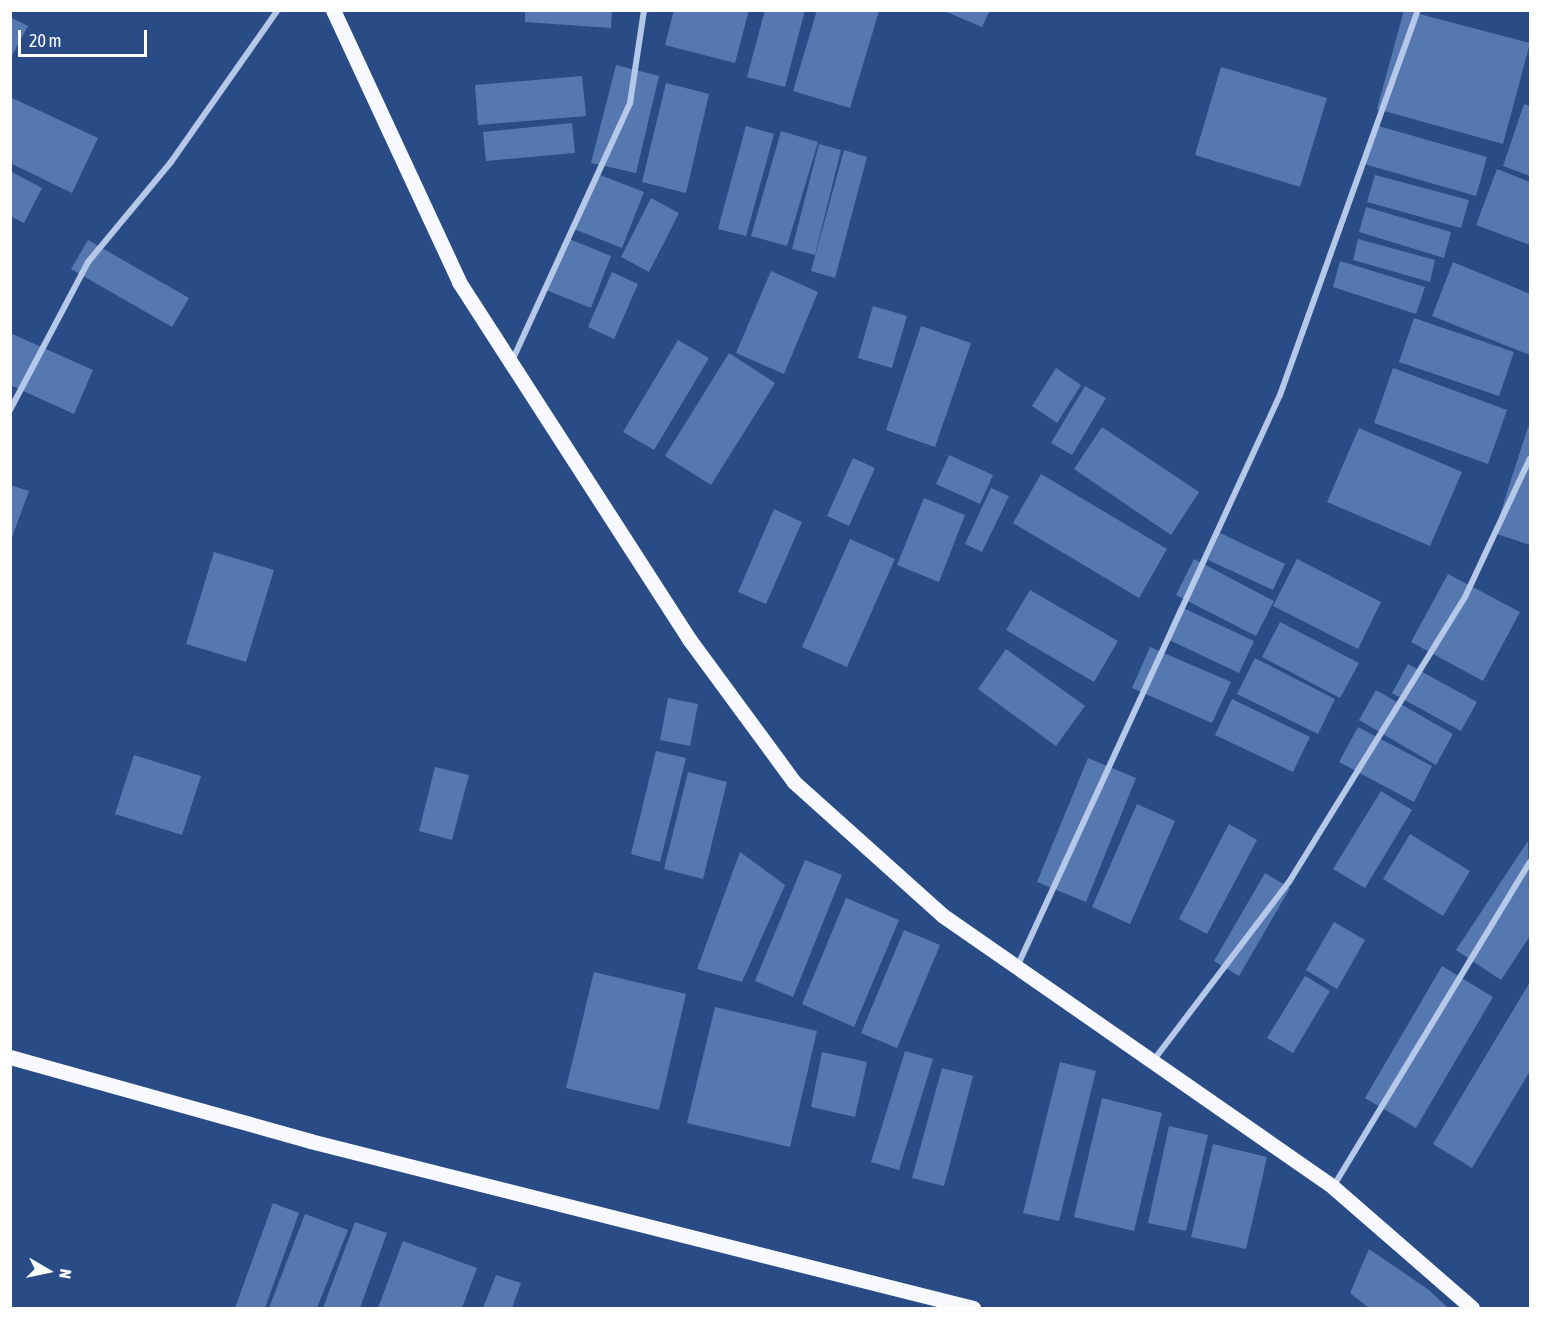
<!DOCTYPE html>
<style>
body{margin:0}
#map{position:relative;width:1541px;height:1319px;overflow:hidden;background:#294c86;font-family:"Asap Condensed",sans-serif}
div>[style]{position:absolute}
.building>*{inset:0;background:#5678b0}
.street>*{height:6px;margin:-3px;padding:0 3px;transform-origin:3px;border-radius:3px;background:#b5c8e8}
.primary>*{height:15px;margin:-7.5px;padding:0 7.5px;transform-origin:7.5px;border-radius:7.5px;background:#f7f9fe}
span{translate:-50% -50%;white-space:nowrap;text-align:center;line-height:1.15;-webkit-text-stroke:6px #294c86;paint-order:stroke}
.frame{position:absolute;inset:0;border:12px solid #fff;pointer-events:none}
.north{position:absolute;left:18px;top:1241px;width:60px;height:60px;-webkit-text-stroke:4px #294c86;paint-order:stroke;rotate:99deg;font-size:16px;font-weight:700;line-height:24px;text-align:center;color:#fff}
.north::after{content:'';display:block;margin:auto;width:21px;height:27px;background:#fff;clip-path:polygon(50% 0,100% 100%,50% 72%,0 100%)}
.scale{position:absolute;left:18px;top:30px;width:129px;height:27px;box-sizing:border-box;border:3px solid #fff;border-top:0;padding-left:8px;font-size:18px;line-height:21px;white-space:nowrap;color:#fff;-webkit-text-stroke:4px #294c86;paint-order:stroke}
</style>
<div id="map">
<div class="building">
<div style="clip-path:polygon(525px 10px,612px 10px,611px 28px,525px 22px)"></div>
<div style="clip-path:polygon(674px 10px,749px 10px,735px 63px,665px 45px)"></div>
<div style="clip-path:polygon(765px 10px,805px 10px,785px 87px,747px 77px)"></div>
<div style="clip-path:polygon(817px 10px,879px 11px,850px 108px,793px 91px)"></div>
<div style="clip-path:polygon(942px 10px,990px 10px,982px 27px)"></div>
<div style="clip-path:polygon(1404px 10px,1530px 43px,1503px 144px,1377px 109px)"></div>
<div style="clip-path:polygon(10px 17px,28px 26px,10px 59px)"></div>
<div style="clip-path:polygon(616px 65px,659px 76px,636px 173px,591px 163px)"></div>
<div style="clip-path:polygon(1221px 67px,1327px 98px,1300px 187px,1195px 155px)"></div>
<div style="clip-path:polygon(582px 76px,586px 116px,478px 125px,475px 85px)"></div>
<div style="clip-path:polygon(666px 83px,709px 94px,686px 193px,642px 182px)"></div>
<div style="clip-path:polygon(10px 97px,98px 138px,72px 193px,10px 163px)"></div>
<div style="clip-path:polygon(1524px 104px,1530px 106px,1530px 176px,1503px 166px)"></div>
<div style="clip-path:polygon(572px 123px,575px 153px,486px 161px,483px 132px)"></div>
<div style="clip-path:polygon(1375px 125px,1487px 157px,1476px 196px,1364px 164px)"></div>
<div style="clip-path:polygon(746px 126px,774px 134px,746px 236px,718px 229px)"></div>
<div style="clip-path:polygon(781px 131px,818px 142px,787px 246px,751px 236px)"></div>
<div style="clip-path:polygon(819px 144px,841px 150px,815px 255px,792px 249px)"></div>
<div style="clip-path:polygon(844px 150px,867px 157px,835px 278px,811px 271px)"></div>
<div style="clip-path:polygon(1497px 169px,1530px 182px,1530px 245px,1476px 225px)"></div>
<div style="clip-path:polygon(10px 171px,42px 188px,24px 223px,10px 216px)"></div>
<div style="clip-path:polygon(595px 173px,644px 192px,622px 248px,574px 229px)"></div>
<div style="clip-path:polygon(1375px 175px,1469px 200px,1461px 228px,1367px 202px)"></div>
<div style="clip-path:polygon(651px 198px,679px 213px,649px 272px,621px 257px)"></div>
<div style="clip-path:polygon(1366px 207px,1451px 232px,1444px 258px,1359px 232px)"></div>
<div style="clip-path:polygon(567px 238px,611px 256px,591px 308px,546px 290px)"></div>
<div style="clip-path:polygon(1358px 239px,1435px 260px,1430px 282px,1353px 260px)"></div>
<div style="clip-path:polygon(88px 240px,189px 298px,172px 327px,71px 269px)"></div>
<div style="clip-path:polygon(1340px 261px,1425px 287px,1416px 314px,1333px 287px)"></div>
<div style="clip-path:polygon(1453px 262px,1530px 294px,1530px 355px,1432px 316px)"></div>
<div style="clip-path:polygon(771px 271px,818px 292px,784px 374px,736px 353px)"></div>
<div style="clip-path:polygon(612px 272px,638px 284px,614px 339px,588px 327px)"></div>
<div style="clip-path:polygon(873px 306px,907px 316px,892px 368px,858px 358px)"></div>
<div style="clip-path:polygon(1414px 318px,1514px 352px,1499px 396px,1399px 362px)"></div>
<div style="clip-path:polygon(921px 326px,971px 343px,935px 447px,886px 430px)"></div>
<div style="clip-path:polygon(10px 333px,93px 370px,74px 414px,10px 385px)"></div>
<div style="clip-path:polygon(678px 340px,709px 358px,654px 450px,623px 432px)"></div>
<div style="clip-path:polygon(729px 353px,775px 383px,711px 485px,665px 456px)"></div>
<div style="clip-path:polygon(1056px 368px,1081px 385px,1057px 423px,1032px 406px)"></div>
<div style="clip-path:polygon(1393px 368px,1507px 410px,1488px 464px,1374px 423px)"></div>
<div style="clip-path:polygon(1085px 386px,1106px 398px,1072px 455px,1051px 443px)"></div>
<div style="clip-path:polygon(1102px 427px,1199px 492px,1171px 535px,1074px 469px)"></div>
<div style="clip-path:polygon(1528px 427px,1530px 428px,1530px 545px,1494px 533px)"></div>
<div style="clip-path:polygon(1359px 428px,1462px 472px,1430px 546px,1327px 502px)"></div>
<div style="clip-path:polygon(949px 455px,993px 475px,980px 504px,936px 484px)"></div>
<div style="clip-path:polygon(853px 458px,875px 468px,849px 526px,827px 516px)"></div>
<div style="clip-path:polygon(1041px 474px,1167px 549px,1139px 598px,1013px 523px)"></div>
<div style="clip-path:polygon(10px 485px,29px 491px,11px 540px,10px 540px)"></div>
<div style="clip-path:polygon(991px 488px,1009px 496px,982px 552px,965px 544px)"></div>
<div style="clip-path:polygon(924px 498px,965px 515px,939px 582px,897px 565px)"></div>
<div style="clip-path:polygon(774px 509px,802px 522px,766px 604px,738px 592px)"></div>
<div style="clip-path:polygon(1220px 533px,1285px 564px,1273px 590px,1208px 560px)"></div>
<div style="clip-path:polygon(850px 539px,895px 559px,847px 667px,802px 647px)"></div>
<div style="clip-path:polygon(214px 552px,274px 570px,246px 662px,186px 644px)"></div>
<div style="clip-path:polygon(1194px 559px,1274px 601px,1256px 636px,1176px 595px)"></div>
<div style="clip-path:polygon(1297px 559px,1381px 602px,1358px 649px,1273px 606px)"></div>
<div style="clip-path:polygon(1448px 574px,1520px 612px,1483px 681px,1411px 642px)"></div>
<div style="clip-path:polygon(1030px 590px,1118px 641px,1094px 682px,1006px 630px)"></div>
<div style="clip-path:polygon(1179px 606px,1254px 641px,1239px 673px,1165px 638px)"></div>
<div style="clip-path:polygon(1280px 622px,1359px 663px,1340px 698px,1262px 657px)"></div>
<div style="clip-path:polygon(1150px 647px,1231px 682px,1212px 723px,1132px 688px)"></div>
<div style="clip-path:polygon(1006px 649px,1085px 706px,1056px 746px,978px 689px)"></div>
<div style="clip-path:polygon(1255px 658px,1335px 699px,1318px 734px,1237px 694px)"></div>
<div style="clip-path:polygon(1408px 664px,1477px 702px,1461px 731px,1392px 693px)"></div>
<div style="clip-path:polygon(1376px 690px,1453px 734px,1436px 765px,1359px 720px)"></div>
<div style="clip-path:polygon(668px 698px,698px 704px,690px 746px,660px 740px)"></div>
<div style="clip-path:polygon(1232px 699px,1310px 737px,1293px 772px,1215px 735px)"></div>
<div style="clip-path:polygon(1358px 727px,1432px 766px,1414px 802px,1339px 762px)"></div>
<div style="clip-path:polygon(656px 751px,686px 758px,660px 862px,631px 854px)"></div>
<div style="clip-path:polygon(134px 755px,201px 776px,182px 835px,115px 814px)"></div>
<div style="clip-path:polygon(1088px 758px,1136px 778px,1086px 902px,1037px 882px)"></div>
<div style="clip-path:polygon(435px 767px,469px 775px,452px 840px,419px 831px)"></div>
<div style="clip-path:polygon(688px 772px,727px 782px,703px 879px,664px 869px)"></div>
<div style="clip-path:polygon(1381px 791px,1412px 810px,1365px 888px,1333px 869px)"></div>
<div style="clip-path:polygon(1137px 804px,1175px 821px,1130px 924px,1092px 907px)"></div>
<div style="clip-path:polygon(1229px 824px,1257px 840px,1207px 934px,1179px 919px)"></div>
<div style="clip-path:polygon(1410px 834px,1470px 871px,1443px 916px,1383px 879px)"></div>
<div style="clip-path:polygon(1528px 841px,1530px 936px,1501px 980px,1456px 950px)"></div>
<div style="clip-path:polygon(740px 852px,785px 885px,742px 982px,697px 969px)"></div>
<div style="clip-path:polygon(805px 860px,842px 875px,793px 997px,755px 981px)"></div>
<div style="clip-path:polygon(1265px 873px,1290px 888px,1239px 976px,1214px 961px)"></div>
<div style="clip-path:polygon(846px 898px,899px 920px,854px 1027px,802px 1004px)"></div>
<div style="clip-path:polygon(1334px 922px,1365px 940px,1337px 989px,1306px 970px)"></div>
<div style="clip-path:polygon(904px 930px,940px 945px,897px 1048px,861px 1033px)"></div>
<div style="clip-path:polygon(1442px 966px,1493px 997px,1416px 1128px,1365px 1098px)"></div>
<div style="clip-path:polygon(594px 972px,686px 994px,659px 1110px,566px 1088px)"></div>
<div style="clip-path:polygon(1305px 976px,1330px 991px,1293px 1053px,1267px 1038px)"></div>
<div style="clip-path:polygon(1530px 982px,1530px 1071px,1472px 1168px,1433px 1144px)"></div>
<div style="clip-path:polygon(715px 1007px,817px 1031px,790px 1147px,687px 1123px)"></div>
<div style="clip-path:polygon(905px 1051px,933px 1059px,899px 1170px,871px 1162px)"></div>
<div style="clip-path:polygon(822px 1052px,867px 1062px,855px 1117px,811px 1107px)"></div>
<div style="clip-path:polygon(1060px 1062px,1096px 1071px,1059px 1221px,1023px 1213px)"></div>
<div style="clip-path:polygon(942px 1068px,973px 1076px,944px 1186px,912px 1178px)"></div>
<div style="clip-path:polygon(1102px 1098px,1162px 1113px,1134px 1231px,1074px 1217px)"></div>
<div style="clip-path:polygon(1169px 1126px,1208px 1135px,1186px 1231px,1148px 1223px)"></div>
<div style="clip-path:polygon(1213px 1144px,1267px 1157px,1246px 1249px,1191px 1237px)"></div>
<div style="clip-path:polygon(273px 1203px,299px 1213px,265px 1308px,235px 1308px)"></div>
<div style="clip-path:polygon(305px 1214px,348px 1230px,317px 1308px,269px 1308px)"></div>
<div style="clip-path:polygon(355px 1222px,387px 1233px,360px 1308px,323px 1308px)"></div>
<div style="clip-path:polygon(403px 1241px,477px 1268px,462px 1308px,378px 1308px)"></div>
<div style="clip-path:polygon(1369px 1249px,1429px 1290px,1448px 1308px,1369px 1308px,1350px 1293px)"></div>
<div style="clip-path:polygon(496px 1275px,521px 1283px,512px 1308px,483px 1308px)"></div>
</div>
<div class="street">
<div style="left:512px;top:361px;width:284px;rotate:-65.4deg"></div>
<div style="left:630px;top:103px;width:94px;rotate:-81.4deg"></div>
<div style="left:10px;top:410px;width:167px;rotate:-62.2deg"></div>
<div style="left:88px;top:262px;width:130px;rotate:-50.3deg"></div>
<div style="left:171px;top:162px;width:186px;rotate:-54.9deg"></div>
<div style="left:1017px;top:967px;width:630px;rotate:-65.31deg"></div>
<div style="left:1280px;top:395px;width:409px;rotate:-70.3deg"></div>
<div style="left:1153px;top:1061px;width:225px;rotate:-52.8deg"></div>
<div style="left:1289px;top:882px;width:335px;rotate:-58.3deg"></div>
<div style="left:1465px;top:597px;width:153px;rotate:-64.9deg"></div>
<div style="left:1333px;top:1187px;width:380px;rotate:-58.8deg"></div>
</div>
<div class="primary">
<div style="left:333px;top:10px;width:300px;rotate:65.1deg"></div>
<div style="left:459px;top:282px;width:425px;rotate:57.2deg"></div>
<div style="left:689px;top:639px;width:177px;rotate:53.7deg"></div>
<div style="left:794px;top:782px;width:199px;rotate:41.9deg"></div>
<div style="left:942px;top:915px;width:476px;rotate:34.8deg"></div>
<div style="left:1333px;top:1187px;width:184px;rotate:41deg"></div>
<div style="left:10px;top:1057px;width:312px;rotate:15.6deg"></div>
<div style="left:310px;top:1141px;width:684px;rotate:14.14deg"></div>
</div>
<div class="frame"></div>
<div class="north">N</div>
<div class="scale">20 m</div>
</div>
